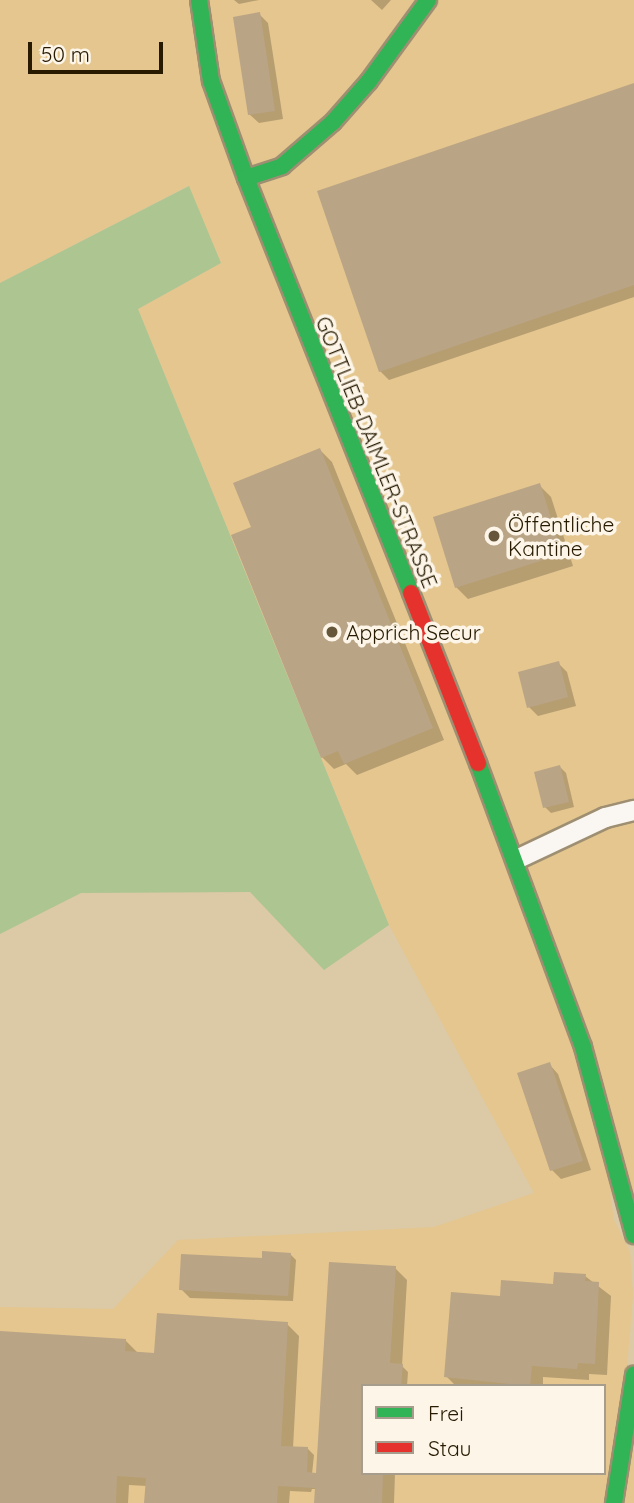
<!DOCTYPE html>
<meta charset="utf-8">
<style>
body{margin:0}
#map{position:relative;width:634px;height:1503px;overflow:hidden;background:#dcc9a5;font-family:Quicksand,sans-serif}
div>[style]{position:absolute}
.built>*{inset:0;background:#e4c68e}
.green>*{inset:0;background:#adc590}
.shadow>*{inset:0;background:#0003}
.building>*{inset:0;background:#baa486}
.roads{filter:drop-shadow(2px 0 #9e8f72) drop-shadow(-2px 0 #9e8f72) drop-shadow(0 2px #9e8f72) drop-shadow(0 -2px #9e8f72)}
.street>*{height:19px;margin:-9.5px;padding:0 9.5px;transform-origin:9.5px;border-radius:9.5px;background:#faf7f2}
.fast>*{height:16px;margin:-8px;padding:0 8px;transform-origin:8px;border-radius:8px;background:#30b455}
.jam>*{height:16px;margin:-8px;padding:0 8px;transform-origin:8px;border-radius:8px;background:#e5322d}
.dots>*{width:19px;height:19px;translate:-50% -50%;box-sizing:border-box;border:4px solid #fcf5e8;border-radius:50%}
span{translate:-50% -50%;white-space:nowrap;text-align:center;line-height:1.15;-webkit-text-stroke:7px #fcf5e8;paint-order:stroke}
.street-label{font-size:21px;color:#271a01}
.poi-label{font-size:21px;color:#271a01}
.left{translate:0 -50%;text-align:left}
.legend{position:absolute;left:361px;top:1384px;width:245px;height:91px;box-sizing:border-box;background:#fcf5e8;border:2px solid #a79d8c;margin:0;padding:9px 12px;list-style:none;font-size:21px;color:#271a01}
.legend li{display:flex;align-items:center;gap:14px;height:35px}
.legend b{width:35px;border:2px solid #a79d8c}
.scale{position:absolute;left:28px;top:42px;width:135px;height:32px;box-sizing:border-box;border:4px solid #271a01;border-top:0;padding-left:9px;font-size:21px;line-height:24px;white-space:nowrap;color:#271a01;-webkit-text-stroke:5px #fcf5e8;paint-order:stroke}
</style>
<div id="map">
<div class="built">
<div style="clip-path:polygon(evenodd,0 0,634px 0,634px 1235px,610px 1193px,614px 1220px,630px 1252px,633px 1295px,627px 1369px,634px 1369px,634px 1503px,0 1503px,0 1307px,113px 1309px,178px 1240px,434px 1227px,534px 1193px,389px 925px,138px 309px,221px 263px,188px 186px,0 283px,0 0,363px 1386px,604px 1386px,604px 1473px,363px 1473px,363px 1386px)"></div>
</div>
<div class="green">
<div style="clip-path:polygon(189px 186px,221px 263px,138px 309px,389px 925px,324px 970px,250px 892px,81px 893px,0 934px,0 283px)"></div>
</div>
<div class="shadow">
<div style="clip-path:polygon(234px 0,259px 0,239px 4px)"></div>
<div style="clip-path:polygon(371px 0,391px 0,382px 10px)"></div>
<div style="clip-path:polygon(259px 14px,268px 23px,283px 119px,259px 123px,249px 114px)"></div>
<div style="clip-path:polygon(634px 85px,634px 297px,389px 380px,380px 371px)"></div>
<div style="clip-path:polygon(320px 450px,332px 462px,444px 740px,357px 775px,346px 764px,334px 769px,322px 757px)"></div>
<div style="clip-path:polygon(539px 485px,551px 497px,573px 566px,468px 599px,456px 587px)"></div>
<div style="clip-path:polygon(558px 663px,567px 672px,576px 706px,538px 716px,529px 707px)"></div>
<div style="clip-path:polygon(560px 767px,566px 773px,574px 807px,551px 813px,545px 807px)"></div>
<div style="clip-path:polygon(549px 1064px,558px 1074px,591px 1170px,561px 1179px,552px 1170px)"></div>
<div style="clip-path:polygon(290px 1254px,296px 1260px,293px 1301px,190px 1298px,181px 1289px)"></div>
<div style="clip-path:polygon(395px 1268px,407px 1280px,402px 1366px,408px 1372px,407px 1386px,363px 1386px,363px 1473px,395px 1473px,394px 1503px,316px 1503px,316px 1489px,312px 1489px,311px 1492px,290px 1491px,289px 1503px,146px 1503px,147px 1486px,129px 1485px,128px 1503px,0 1503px,0 1333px,125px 1340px,137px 1352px,153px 1354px,287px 1324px,299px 1336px,293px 1448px,308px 1449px,314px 1455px,312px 1474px,317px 1477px)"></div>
<div style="clip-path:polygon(585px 1276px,611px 1296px,607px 1375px,589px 1374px,589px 1380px,543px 1377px,543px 1386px,456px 1386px,446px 1376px,502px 1297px)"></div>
</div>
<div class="building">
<div style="clip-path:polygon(260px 12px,275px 111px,248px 115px,233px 17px)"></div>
<div style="clip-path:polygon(634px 83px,634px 285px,379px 372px,317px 191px)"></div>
<div style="clip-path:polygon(320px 448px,433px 728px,344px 764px,338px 751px,321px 758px,231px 535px,251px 527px,233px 483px)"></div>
<div style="clip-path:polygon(540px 483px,562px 554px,455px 588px,433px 517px)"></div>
<div style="clip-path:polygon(559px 661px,568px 697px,527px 708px,518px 672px)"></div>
<div style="clip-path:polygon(560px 765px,569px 802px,543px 808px,534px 772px)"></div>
<div style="clip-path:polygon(550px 1062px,583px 1161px,550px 1171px,517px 1073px)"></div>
<div style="clip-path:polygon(262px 1251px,291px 1253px,288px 1296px,179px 1290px,181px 1254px,262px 1258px)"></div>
<div style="clip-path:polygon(329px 1262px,396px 1266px,390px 1363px,403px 1364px,401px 1386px,363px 1386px,363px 1473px,383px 1473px,382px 1503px,314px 1503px,315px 1488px,278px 1486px,277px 1503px,144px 1503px,146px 1478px,117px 1476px,116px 1503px,0 1503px,0 1331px,126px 1339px,125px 1351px,154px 1353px,157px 1313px,288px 1322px,281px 1446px,308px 1447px,307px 1472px,316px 1473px)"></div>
<div style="clip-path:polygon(554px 1272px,586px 1274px,585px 1281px,599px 1282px,595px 1364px,578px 1363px,577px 1369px,532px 1366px,530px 1386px,444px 1377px,451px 1292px,500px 1296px,501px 1280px,553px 1284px)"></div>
</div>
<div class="roads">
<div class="street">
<div style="left:516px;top:859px;width:98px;rotate:-25.3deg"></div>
<div style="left:605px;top:817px;width:30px;rotate:-14deg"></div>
</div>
<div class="fast">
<div style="left:199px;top:0;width:82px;rotate:81.6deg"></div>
<div style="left:211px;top:81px;width:103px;rotate:70.2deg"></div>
<div style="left:246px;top:178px;width:447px;rotate:68.3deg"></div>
<div style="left:246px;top:178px;width:38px;rotate:-18deg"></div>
<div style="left:282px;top:166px;width:67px;rotate:-40.8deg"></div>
<div style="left:333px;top:122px;width:55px;rotate:-48.7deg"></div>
<div style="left:369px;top:81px;width:100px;rotate:-53.9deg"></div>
<div style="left:478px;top:763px;width:303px;rotate:69.7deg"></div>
<div style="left:583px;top:1047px;width:195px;rotate:74.8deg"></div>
<div style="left:614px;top:1503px;width:130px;rotate:-81.1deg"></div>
</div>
<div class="jam">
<div style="left:411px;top:593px;width:183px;rotate:68.5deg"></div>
</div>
</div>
<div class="dots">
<div style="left:494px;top:536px;background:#66573a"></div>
<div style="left:332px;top:632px;background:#66573a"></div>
</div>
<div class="street-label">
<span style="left:377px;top:452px;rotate:68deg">GOTTLIEB-DAIMLER-STRASSE</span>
</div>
<div class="poi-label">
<span class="left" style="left:508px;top:536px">Öffentliche<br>Kantine</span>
<span class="left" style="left:346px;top:632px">Apprich Secur</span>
</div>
<ul class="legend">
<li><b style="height:9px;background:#30b455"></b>Frei</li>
<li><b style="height:9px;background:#e5322d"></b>Stau</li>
</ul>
<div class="scale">50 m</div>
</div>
